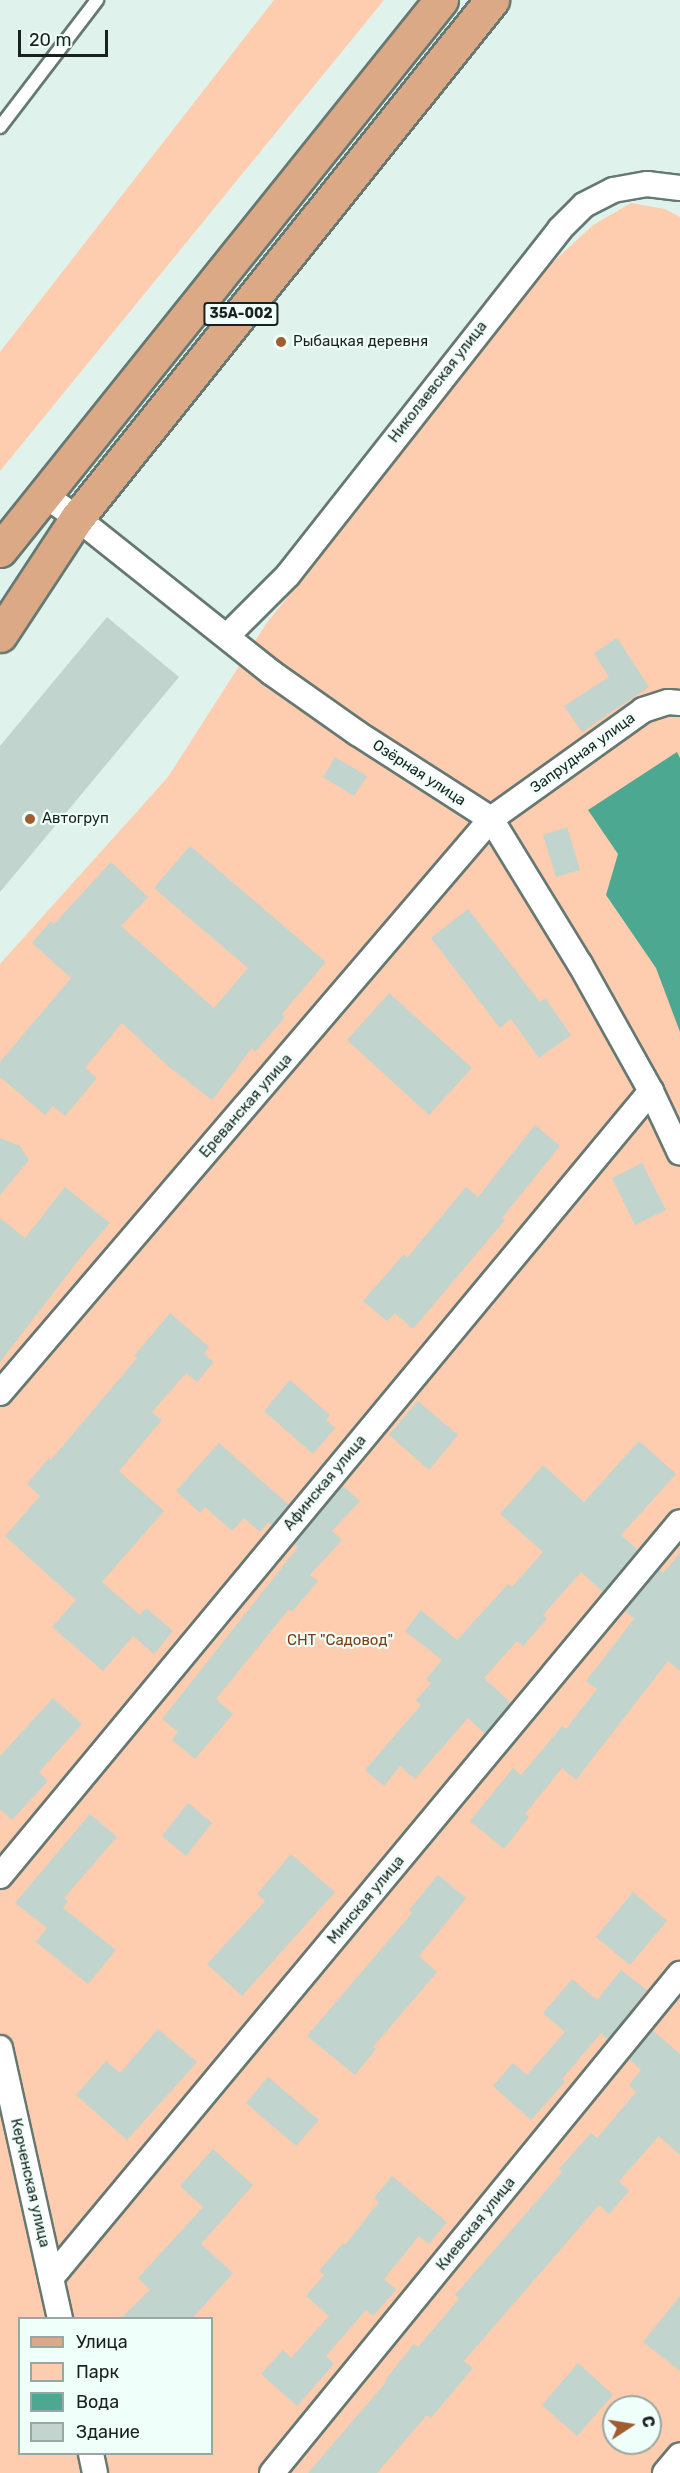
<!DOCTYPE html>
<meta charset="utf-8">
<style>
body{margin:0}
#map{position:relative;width:680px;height:2473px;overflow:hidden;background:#dff3ec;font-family:Rubik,sans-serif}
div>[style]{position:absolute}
.green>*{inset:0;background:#feccae}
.water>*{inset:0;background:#4da891}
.building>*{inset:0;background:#c1d4ce}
.roads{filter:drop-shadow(2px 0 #667872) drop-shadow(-2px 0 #667872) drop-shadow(0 2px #667872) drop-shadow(0 -2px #667872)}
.service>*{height:12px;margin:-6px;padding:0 6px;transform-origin:6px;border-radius:6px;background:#fff}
.minor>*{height:24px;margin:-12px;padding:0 12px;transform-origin:12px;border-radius:12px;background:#fff}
.primary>*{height:33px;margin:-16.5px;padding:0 16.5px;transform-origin:16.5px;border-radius:16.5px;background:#dba986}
.dots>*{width:16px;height:16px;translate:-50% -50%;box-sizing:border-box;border:3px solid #effffa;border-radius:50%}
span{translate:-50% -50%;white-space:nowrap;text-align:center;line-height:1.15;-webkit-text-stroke:4.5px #effffa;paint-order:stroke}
.shield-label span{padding:2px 4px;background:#effffa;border:2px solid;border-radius:4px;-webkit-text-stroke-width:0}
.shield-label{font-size:14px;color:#1a211f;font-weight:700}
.poi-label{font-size:15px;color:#1a211f}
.left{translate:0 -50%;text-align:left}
.street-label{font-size:15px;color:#1a211f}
.park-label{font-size:15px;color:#7b3f13}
.legend{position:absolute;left:18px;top:2317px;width:195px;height:138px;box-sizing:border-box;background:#effffa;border:2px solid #9aa6a2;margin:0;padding:8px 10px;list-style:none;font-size:18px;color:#1a211f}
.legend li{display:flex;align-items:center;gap:12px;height:30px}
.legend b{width:30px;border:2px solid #9aa6a2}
.north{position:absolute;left:602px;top:2395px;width:60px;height:60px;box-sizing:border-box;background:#effffa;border:2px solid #9aa6a2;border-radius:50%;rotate:78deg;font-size:16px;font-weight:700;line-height:24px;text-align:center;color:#1a211f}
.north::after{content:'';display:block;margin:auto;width:21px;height:27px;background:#a15c2f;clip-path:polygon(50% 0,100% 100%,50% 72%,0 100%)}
.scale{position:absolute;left:18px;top:30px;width:90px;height:27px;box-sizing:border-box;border:3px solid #1a211f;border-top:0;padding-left:8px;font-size:18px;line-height:21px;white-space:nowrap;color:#1a211f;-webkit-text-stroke:4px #effffa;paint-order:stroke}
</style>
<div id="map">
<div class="green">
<div style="clip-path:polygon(274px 0,384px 0,0 471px,0 352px)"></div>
<div style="clip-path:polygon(evenodd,631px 203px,665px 209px,680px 217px,680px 2473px,0 2473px,0 964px,168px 777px,266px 624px,551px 264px,593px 225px,631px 203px,20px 2318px,212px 2318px,212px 2454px,20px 2454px,20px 2318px,631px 203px,614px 2407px,650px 2407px,650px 2443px,614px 2443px,614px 2407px)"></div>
</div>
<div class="water">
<div style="clip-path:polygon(677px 752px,680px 758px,680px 1032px,656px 968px,606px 895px,618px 854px,588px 810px)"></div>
</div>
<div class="building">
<div style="clip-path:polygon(107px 617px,179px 677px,0 892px,0 746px)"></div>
<div style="clip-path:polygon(617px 638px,649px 687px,582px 732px,564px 706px,609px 677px,594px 653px)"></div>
<div style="clip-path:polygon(335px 757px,367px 776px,354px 796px,323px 777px)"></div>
<div style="clip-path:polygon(567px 827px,580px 870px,556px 877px,543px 835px)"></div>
<div style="clip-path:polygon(190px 846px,326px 962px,282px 1014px,285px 1017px,255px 1052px,252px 1048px,212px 1100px,169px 1067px,122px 1023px,85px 1068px,97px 1078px,65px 1116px,53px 1106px,45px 1115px,0 1077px,0 1062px,71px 978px,32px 943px,51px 921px,54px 924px,111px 862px,148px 897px,121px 926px,214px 1008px,248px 968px,154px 888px)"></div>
<div style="clip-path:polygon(468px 909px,540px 1002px,545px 998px,571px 1035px,539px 1058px,511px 1019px,500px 1028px,431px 938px)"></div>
<div style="clip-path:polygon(389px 993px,472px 1068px,429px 1115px,347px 1040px)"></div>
<div style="clip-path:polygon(535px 1125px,560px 1146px,502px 1218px,505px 1220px,413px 1329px,395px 1313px,387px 1321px,363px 1301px,404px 1254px,407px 1258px,466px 1187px,478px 1197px)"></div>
<div style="clip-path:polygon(0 1138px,20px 1146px,29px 1160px,0 1195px)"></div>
<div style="clip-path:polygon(642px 1163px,666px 1210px,635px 1225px,612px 1178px)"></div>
<div style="clip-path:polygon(65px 1187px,110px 1223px,81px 1257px,0 1362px,0 1218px,25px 1238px)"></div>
<div style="clip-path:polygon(170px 1313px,209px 1347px,204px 1354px,214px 1362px,197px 1382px,186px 1373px,152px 1412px,162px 1420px,119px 1471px,164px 1511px,102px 1582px,140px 1615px,146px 1608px,173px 1631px,154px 1654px,133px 1636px,103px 1671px,52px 1627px,76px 1600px,5px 1536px,40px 1496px,27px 1484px,49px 1458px,51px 1460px,137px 1358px,134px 1356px)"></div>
<div style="clip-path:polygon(290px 1380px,330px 1415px,326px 1420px,335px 1428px,313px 1454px,264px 1411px)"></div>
<div style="clip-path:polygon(418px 1401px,458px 1435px,429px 1470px,389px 1435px)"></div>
<div style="clip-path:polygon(639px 1441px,676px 1474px,621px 1535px,638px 1550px,603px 1592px,581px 1572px,543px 1615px,547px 1619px,523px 1646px,517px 1641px,484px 1678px,511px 1703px,485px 1734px,468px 1718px,415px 1779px,400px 1766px,384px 1786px,365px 1770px,421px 1705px,416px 1700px,431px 1683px,426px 1679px,442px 1660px,405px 1631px,421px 1610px,457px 1640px,508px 1584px,512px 1587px,543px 1552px,500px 1514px,543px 1465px,584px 1502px)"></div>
<div style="clip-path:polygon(219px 1443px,289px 1505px,272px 1526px,268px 1522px,260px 1532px,244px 1518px,232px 1531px,205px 1507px,200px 1513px,176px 1491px)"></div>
<div style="clip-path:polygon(342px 1485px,360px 1501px,332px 1531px,342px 1540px,310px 1575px,318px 1581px,292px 1612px,289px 1609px,216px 1699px,233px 1714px,195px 1759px,172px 1740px,178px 1732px,162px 1719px,298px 1547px,294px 1544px)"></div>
<div style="clip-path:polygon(680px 1553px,680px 1671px,668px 1661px,576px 1780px,562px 1768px,525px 1814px,529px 1817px,504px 1849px,470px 1821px,513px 1768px,521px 1775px,562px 1726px,566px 1729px,597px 1689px,586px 1681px,634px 1619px,625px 1611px,659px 1569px,663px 1573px)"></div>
<div style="clip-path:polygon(53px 1698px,82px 1724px,39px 1772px,48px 1781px,12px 1820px,0 1809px,0 1756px)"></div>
<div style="clip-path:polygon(188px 1803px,212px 1823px,186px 1856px,162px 1836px)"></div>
<div style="clip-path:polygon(90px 1814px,117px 1837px,64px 1898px,68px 1901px,63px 1908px,116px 1950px,88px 1984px,36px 1942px,47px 1928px,15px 1903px)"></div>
<div style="clip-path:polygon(291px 1854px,335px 1892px,242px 1996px,207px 1964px,265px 1901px,257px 1894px)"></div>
<div style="clip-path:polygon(438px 1875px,466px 1898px,419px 1956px,437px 1972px,373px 2047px,376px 2049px,355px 2075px,307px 2036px,412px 1913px,409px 1910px)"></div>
<div style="clip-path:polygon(633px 1892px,667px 1921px,630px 1965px,596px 1937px)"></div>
<div style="clip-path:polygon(621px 1970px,647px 1990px,608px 2040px,601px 2033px,562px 2079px,565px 2082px,531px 2120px,493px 2086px,513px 2063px,527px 2075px,565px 2032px,543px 2013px,572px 1979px,597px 2000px)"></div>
<div style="clip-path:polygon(158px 2029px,197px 2062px,127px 2140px,76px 2095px,106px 2061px,120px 2073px)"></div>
<div style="clip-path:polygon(652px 2030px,680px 2054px,680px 2155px,659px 2136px,619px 2181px,629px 2191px,609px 2214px,599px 2205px,464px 2361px,473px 2368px,431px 2418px,427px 2415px,377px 2473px,308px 2473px,387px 2381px,385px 2380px,414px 2344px,418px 2347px,459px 2299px,455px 2295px,562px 2172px,559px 2169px,591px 2133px,597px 2138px,636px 2092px,629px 2085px,641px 2070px,629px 2059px)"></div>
<div style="clip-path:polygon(268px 2077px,319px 2120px,296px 2146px,246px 2103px)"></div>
<div style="clip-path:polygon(213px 2149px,253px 2185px,201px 2244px,233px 2273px,192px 2319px,120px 2319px,150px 2290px,138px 2278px,203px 2207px,180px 2186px)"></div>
<div style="clip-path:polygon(392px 2176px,447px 2222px,429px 2244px,419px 2236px,384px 2279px,396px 2290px,373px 2316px,366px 2310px,326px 2356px,334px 2364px,297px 2406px,261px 2374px,283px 2350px,291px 2358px,329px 2316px,306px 2296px,324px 2275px,319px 2271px,343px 2243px,345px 2245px,379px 2202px,374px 2198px)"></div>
<div style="clip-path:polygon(680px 2296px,680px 2371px,643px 2342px)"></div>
<div style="clip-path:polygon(578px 2363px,613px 2395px,577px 2436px,542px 2405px)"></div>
</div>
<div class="roads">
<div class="service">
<div style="left:0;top:127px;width:160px;rotate:-52.6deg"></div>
</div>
<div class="minor">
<div style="left:43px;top:494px;width:42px;rotate:35.2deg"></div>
<div style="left:77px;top:518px;width:249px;rotate:38.5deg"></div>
<div style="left:272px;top:673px;width:104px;rotate:35.2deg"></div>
<div style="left:357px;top:733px;width:159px;rotate:32.7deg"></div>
<div style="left:491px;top:819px;width:170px;rotate:58.5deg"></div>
<div style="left:580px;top:964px;width:145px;rotate:60.8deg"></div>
<div style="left:651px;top:1091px;width:68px;rotate:64.9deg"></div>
<div style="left:227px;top:636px;width:86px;rotate:-45deg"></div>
<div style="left:288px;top:575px;width:440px;rotate:-51.8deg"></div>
<div style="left:560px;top:229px;width:34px;rotate:-45deg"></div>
<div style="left:584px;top:205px;width:33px;rotate:-27deg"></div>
<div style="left:613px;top:190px;width:35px;rotate:-10deg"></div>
<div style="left:647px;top:184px;width:33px;rotate:7deg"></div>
<div style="left:0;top:1393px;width:755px;rotate:-49.46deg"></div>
<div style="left:491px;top:819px;width:187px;rotate:-35.6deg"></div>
<div style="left:643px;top:710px;width:26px;rotate:-18deg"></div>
<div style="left:668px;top:702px;width:12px;rotate:5deg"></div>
<div style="left:0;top:1876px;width:1020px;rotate:-50.33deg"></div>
<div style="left:0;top:2048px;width:277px;rotate:77.5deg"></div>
<div style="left:51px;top:2278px;width:983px;rotate:-50.24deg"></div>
<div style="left:91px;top:2454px;width:19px;rotate:78deg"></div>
<div style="left:272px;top:2473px;width:645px;rotate:-50.73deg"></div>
<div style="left:665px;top:2473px;width:23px;rotate:-50deg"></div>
</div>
<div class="primary">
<div style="left:0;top:550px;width:705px;rotate:-51.28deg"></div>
<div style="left:0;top:635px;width:140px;rotate:-56.7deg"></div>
<div style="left:77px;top:518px;width:664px;rotate:-51.3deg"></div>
</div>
</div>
<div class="dots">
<div style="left:281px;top:342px;background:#a15c2f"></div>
<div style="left:30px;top:819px;background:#a15c2f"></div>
</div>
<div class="shield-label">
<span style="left:241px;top:314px">35А-002</span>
</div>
<div class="poi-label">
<span class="left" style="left:293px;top:342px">Рыбацкая деревня</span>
<span class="left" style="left:42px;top:819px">Автогруп</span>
</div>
<div class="street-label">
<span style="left:438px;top:382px;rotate:-52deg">Николаевская улица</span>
<span style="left:583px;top:753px;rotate:-36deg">Запрудная улица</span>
<span style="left:419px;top:773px;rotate:33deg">Озёрная улица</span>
<span style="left:246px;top:1106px;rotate:-49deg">Ереванская улица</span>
<span style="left:325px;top:1483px;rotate:-50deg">Афинская улица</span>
<span style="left:366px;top:1900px;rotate:-50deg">Минская улица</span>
<span style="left:30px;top:2183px;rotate:77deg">Керченская улица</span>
<span style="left:476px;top:2224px;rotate:-51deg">Киевская улица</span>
</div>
<div class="park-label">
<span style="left:340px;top:1641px">СНТ "Садовод"</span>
</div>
<ul class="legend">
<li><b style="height:8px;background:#dba986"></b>Улица</li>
<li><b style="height:16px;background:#feccae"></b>Парк</li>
<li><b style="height:16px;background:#4da891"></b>Вода</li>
<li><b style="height:16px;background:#c1d4ce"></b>Здание</li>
</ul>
<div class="north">С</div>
<div class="scale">20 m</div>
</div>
